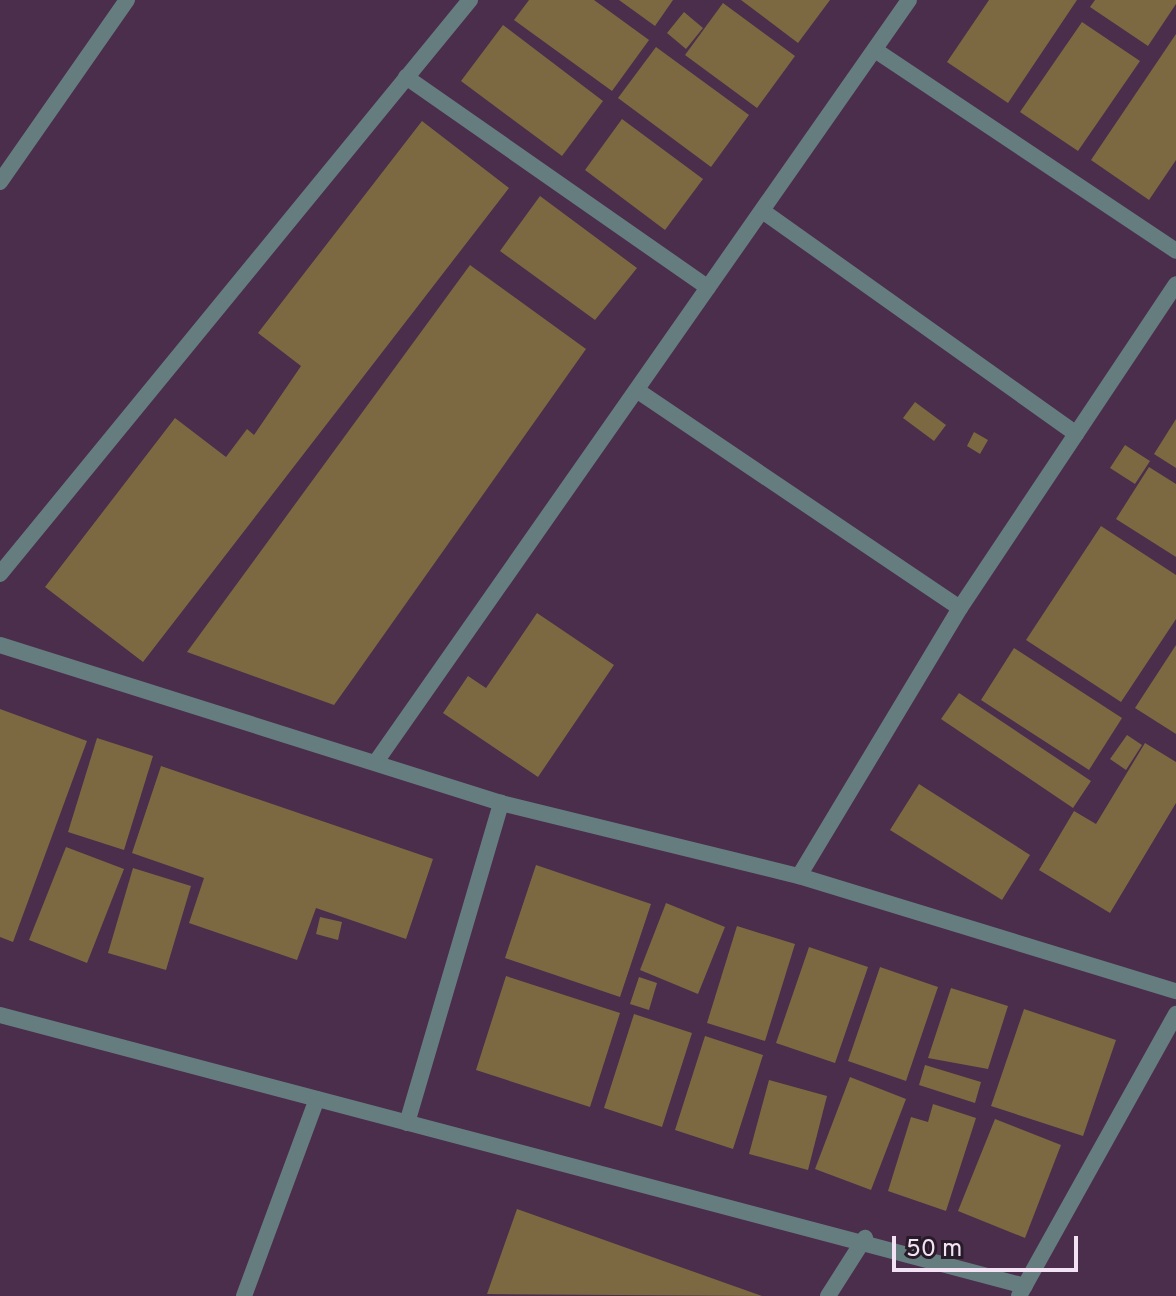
<!DOCTYPE html>
<style>
body{margin:0}
#map{position:relative;width:1176px;height:1296px;overflow:hidden;background:#4a2e4b;font-family:Overpass,sans-serif}
div>[style]{position:absolute}
.building>*{inset:0;background:#7c6941}
.minor>*{height:16px;margin:-8px;padding:0 8px;transform-origin:8px;border-radius:8px;background:#667d80}
span{translate:-50% -50%;white-space:nowrap;text-align:center;line-height:1.15;-webkit-text-stroke:6px #281b29;paint-order:stroke}
.scale{position:absolute;left:892px;top:1236px;width:186px;height:36px;box-sizing:border-box;border:4px solid #f3e1f4;border-top:0;padding-left:10px;font-size:24px;line-height:28px;white-space:nowrap;color:#f3e1f4;-webkit-text-stroke:6px #281b29;paint-order:stroke}
</style>
<div id="map">
<div class="building">
<div style="clip-path:polygon(529px 0,594px 0,649px 40px,612px 91px,514px 20px)"></div>
<div style="clip-path:polygon(619px 0,673px 0,655px 26px)"></div>
<div style="clip-path:polygon(741px 0,830px 0,798px 43px)"></div>
<div style="clip-path:polygon(989px 0,1077px 0,1008px 103px,947px 62px)"></div>
<div style="clip-path:polygon(1095px 0,1176px 0,1176px 4px,1148px 46px,1090px 7px)"></div>
<div style="clip-path:polygon(723px 3px,795px 56px,757px 108px,685px 55px)"></div>
<div style="clip-path:polygon(684px 12px,703px 28px,686px 49px,667px 33px)"></div>
<div style="clip-path:polygon(1082px 22px,1140px 61px,1078px 151px,1020px 112px)"></div>
<div style="clip-path:polygon(503px 25px,603px 101px,562px 156px,461px 81px)"></div>
<div style="clip-path:polygon(1176px 34px,1176px 160px,1149px 200px,1091px 160px)"></div>
<div style="clip-path:polygon(656px 47px,749px 115px,711px 167px,618px 98px)"></div>
<div style="clip-path:polygon(622px 119px,703px 179px,665px 230px,585px 170px)"></div>
<div style="clip-path:polygon(422px 121px,509px 188px,143px 662px,45px 587px,175px 418px,226px 457px,247px 429px,254px 435px,301px 366px,258px 333px)"></div>
<div style="clip-path:polygon(540px 196px,637px 268px,595px 320px,500px 251px)"></div>
<div style="clip-path:polygon(470px 265px,586px 349px,354px 677px,334px 705px,187px 652px)"></div>
<div style="clip-path:polygon(915px 402px,946px 425px,934px 441px,903px 418px)"></div>
<div style="clip-path:polygon(1176px 419px,1176px 468px,1154px 454px)"></div>
<div style="clip-path:polygon(974px 432px,988px 440px,980px 454px,967px 446px)"></div>
<div style="clip-path:polygon(1125px 445px,1150px 461px,1135px 484px,1110px 468px)"></div>
<div style="clip-path:polygon(1149px 467px,1176px 484px,1176px 557px,1116px 519px)"></div>
<div style="clip-path:polygon(1101px 526px,1176px 575px,1176px 619px,1121px 702px,1026px 640px)"></div>
<div style="clip-path:polygon(537px 613px,614px 665px,538px 777px,443px 713px,468px 676px,486px 688px)"></div>
<div style="clip-path:polygon(1176px 645px,1176px 734px,1135px 708px)"></div>
<div style="clip-path:polygon(1014px 648px,1122px 718px,1089px 770px,981px 700px)"></div>
<div style="clip-path:polygon(959px 693px,1091px 781px,1073px 808px,941px 719px)"></div>
<div style="clip-path:polygon(0 709px,87px 741px,13px 942px,0 937px)"></div>
<div style="clip-path:polygon(1127px 735px,1142px 745px,1126px 770px,1110px 759px)"></div>
<div style="clip-path:polygon(97px 738px,153px 756px,124px 850px,68px 832px)"></div>
<div style="clip-path:polygon(1145px 743px,1176px 762px,1176px 803px,1110px 913px,1039px 870px,1074px 811px,1096px 824px)"></div>
<div style="clip-path:polygon(161px 766px,433px 859px,406px 939px,316px 908px,297px 960px,189px 923px,204px 878px,132px 853px)"></div>
<div style="clip-path:polygon(919px 784px,1030px 855px,1002px 900px,890px 830px)"></div>
<div style="clip-path:polygon(66px 847px,124px 869px,87px 963px,29px 940px)"></div>
<div style="clip-path:polygon(536px 865px,651px 904px,620px 997px,505px 958px)"></div>
<div style="clip-path:polygon(133px 868px,191px 886px,166px 970px,108px 953px)"></div>
<div style="clip-path:polygon(666px 903px,725px 927px,698px 994px,640px 970px)"></div>
<div style="clip-path:polygon(320px 917px,342px 922px,338px 940px,316px 934px)"></div>
<div style="clip-path:polygon(737px 926px,795px 944px,765px 1041px,707px 1023px)"></div>
<div style="clip-path:polygon(809px 947px,868px 967px,835px 1063px,776px 1043px)"></div>
<div style="clip-path:polygon(880px 967px,938px 987px,906px 1081px,848px 1061px)"></div>
<div style="clip-path:polygon(506px 976px,620px 1013px,590px 1107px,476px 1070px)"></div>
<div style="clip-path:polygon(639px 977px,657px 983px,649px 1010px,630px 1004px)"></div>
<div style="clip-path:polygon(951px 988px,1008px 1006px,988px 1069px,928px 1058px)"></div>
<div style="clip-path:polygon(1024px 1009px,1116px 1040px,1083px 1136px,991px 1106px)"></div>
<div style="clip-path:polygon(634px 1014px,692px 1033px,662px 1127px,604px 1108px)"></div>
<div style="clip-path:polygon(705px 1036px,763px 1055px,733px 1149px,675px 1130px)"></div>
<div style="clip-path:polygon(925px 1065px,981px 1082px,975px 1103px,919px 1085px)"></div>
<div style="clip-path:polygon(850px 1077px,906px 1099px,871px 1190px,815px 1169px)"></div>
<div style="clip-path:polygon(769px 1080px,827px 1096px,808px 1170px,749px 1154px)"></div>
<div style="clip-path:polygon(933px 1104px,976px 1118px,946px 1211px,888px 1191px,911px 1117px,928px 1122px)"></div>
<div style="clip-path:polygon(995px 1119px,1061px 1145px,1025px 1238px,958px 1211px)"></div>
<div style="clip-path:polygon(517px 1209px,762px 1296px,487px 1294px)"></div>
</div>
<div class="minor">
<div style="left:875px;top:50px;width:362px;rotate:33.7deg"></div>
<div style="left:406px;top:77px;width:368px;rotate:34.9deg"></div>
<div style="left:0;top:182px;width:222px;rotate:-55.1deg"></div>
<div style="left:764px;top:212px;width:383px;rotate:35.4deg"></div>
<div style="left:638px;top:391px;width:388px;rotate:34deg"></div>
<div style="left:0;top:574px;width:742px;rotate:-50.69deg"></div>
<div style="left:0;top:645px;width:525px;rotate:17.5deg"></div>
<div style="left:501px;top:803px;width:307px;rotate:13.8deg"></div>
<div style="left:799px;top:876px;width:394px;rotate:17deg"></div>
<div style="left:378px;top:759px;width:926px;rotate:-55.02deg"></div>
<div style="left:799px;top:876px;width:313px;rotate:-59deg"></div>
<div style="left:960px;top:608px;width:389px;rotate:-56.3deg"></div>
<div style="left:0;top:1015px;width:1060px;rotate:14.81deg"></div>
<div style="left:407px;top:1123px;width:334px;rotate:-73.6deg"></div>
<div style="left:244px;top:1296px;width:210px;rotate:-69.7deg"></div>
<div style="left:828px;top:1296px;width:69px;rotate:-57.5deg"></div>
<div style="left:1019px;top:1296px;width:323px;rotate:-60.9deg"></div>
</div>
<div class="scale">50 m</div>
</div>
